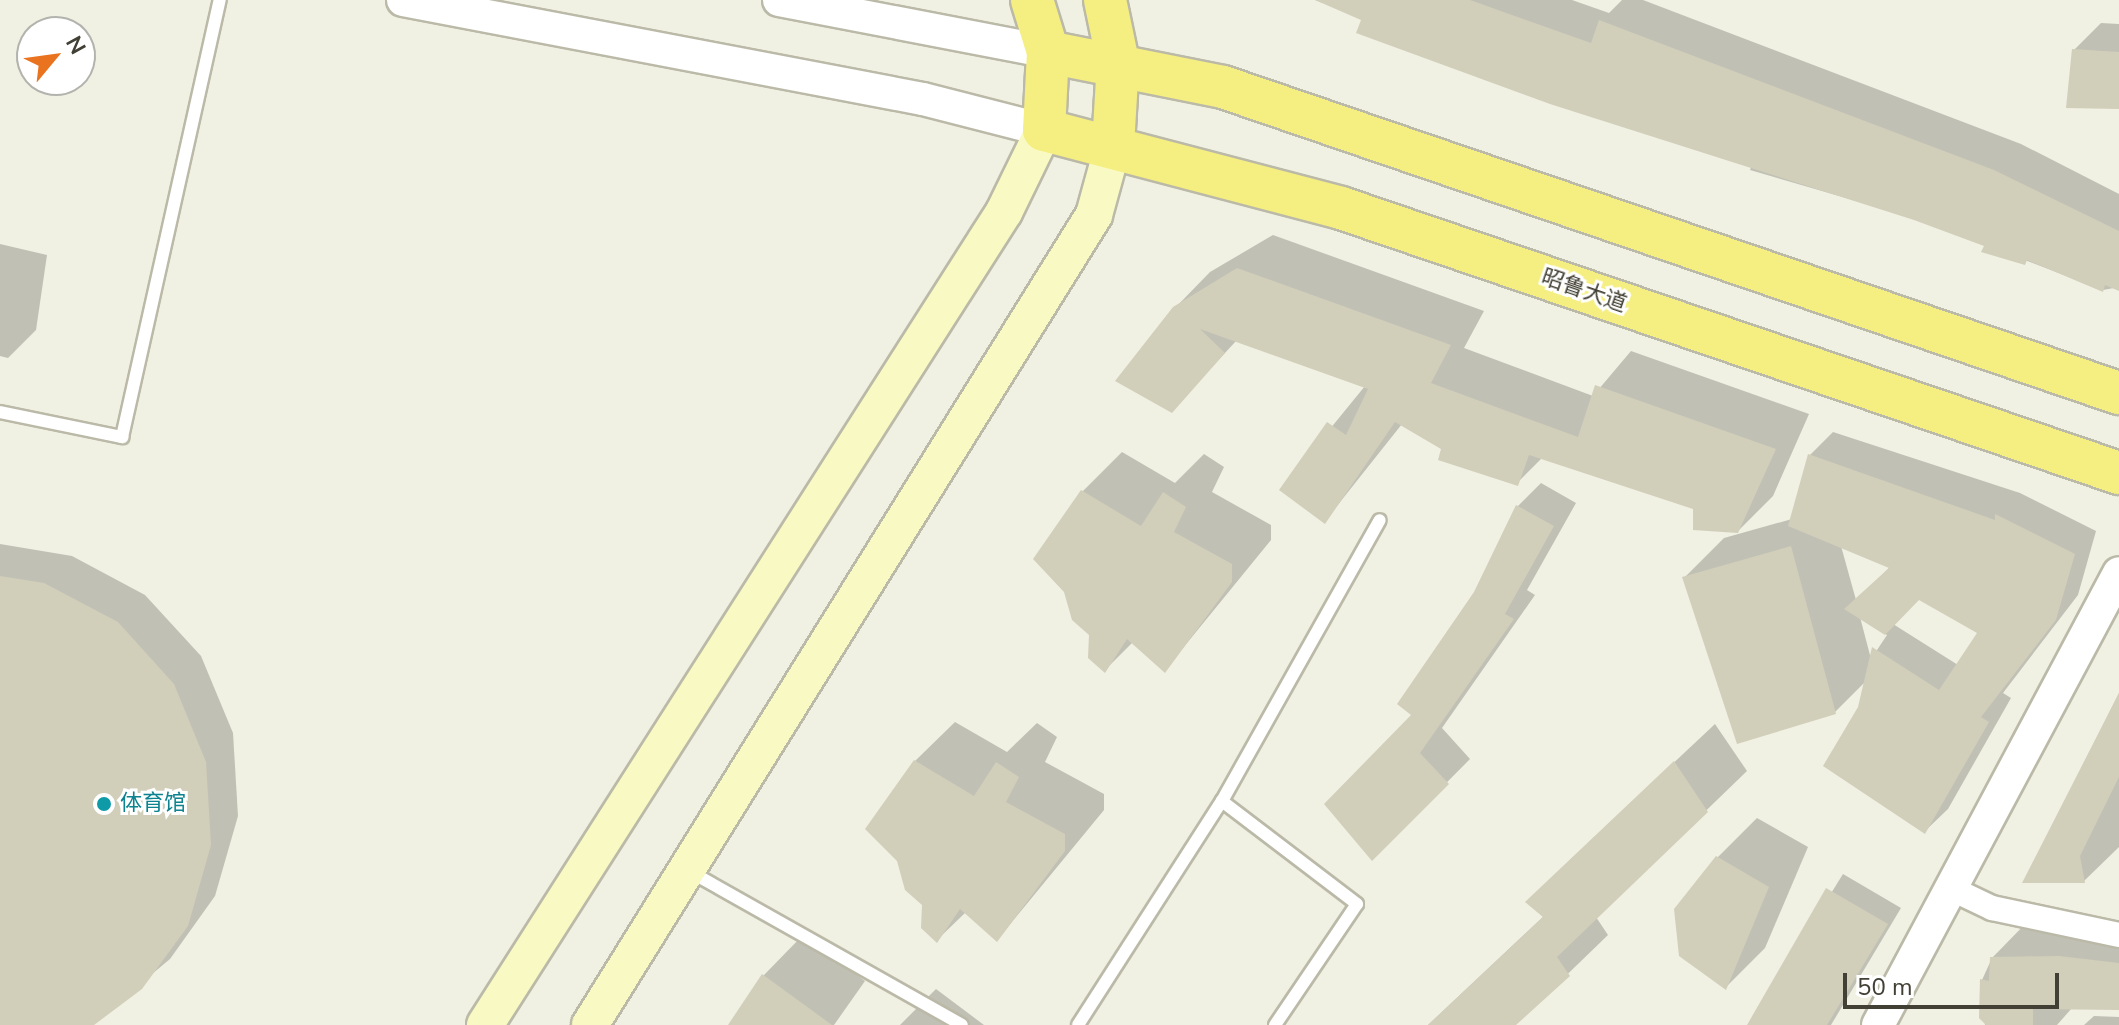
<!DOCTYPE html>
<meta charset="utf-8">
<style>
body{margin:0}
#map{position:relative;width:2119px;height:1025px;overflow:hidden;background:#f0f0e3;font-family:"Nunito Sans","Noto Sans SC",sans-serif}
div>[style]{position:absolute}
.shadow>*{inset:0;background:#0003}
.building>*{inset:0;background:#d1ceba}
.roads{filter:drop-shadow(2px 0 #bbb9a7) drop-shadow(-2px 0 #bbb9a7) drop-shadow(0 2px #bbb9a7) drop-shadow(0 -2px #bbb9a7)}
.service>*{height:12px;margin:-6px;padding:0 6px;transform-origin:6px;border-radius:6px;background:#fff}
.minor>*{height:24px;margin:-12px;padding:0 12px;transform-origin:12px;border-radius:12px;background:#fff}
.tertiary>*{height:32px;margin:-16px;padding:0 16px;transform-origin:16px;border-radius:16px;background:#fff}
.secondary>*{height:36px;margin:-18px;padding:0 18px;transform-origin:18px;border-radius:18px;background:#f9fac3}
.trunk>*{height:42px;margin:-21px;padding:0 21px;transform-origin:21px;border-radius:21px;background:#f5ee81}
.dots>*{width:22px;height:22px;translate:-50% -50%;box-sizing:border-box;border:4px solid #fff;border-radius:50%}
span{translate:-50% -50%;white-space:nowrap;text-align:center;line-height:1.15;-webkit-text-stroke:6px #fff;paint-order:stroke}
.street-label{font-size:22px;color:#424034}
.culture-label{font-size:22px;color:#0d838f}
.left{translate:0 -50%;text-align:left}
.north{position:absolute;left:16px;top:16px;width:80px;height:80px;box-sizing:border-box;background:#fff;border:2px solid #b3b3ae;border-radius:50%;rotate:61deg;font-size:22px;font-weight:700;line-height:32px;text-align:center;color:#424034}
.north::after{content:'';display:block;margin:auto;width:28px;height:36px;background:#ea7320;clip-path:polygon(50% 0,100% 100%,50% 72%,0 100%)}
.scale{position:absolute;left:1843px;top:973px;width:216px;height:36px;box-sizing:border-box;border:4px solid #424034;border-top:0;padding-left:10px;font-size:24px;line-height:28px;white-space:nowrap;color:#424034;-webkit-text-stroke:6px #fff;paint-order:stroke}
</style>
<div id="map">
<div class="shadow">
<div style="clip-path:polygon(1315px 0,1572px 0,1609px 13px,1622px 0,1643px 0,2021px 144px,2119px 194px,2119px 287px,2103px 290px,1915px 218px,1750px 170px,1752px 165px)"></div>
<div style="clip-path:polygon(2101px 23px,2119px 24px,2119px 107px,2074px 50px)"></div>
<div style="clip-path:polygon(1273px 235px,1484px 311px,1464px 348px,1593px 396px,1631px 351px,1809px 414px,1773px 496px,1738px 531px,1695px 508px,1543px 457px,1517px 483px,1402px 424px,1325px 521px,1281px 489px,1365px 386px,1237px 340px,1171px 411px,1175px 308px,1210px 272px)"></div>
<div style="clip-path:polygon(0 244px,47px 255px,36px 330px,8px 358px,0 356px)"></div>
<div style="clip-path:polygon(evenodd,1833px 432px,2020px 493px,2096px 531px,2078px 595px,2003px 693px,2011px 698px,1948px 809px,1925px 831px,1860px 708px,1866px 681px,1835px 712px,1685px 577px,1724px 538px,1792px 519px,1810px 455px,1833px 432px,1841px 546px,1891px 566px,1856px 600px,1841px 546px,1833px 432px,1919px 598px,1980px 632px,1958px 665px,1893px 624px,1919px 598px,1833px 432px,1860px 617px,1887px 635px,1871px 659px,1860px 617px)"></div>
<div style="clip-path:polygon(1122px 452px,1175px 483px,1204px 454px,1224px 467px,1212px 492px,1271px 525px,1271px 540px,1165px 670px,1133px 642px,1105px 670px,1082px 492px)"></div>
<div style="clip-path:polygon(1541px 483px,1576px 503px,1527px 590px,1535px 595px,1442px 728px,1470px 759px,1372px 858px,1414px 715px,1518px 506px)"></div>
<div style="clip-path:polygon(0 544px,72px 556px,145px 595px,201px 656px,233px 733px,238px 816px,215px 896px,170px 959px,91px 1025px,0 1025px)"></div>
<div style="clip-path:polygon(2119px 693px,2119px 847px,2084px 881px,2025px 881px)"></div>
<div style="clip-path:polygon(955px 722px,1007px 752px,1037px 723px,1057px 737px,1045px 762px,1104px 794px,1104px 810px,997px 940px,966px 912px,937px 940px,915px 761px)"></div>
<div style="clip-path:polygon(1715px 724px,1747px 771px,1596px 917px,1608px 935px,1515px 1025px,1428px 1025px,1545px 915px,1568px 862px)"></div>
<div style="clip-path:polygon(1757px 818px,1808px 847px,1765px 948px,1726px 987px,1717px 858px)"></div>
<div style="clip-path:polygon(1843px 874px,1901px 908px,1831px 1025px,1749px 1025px)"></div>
<div style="clip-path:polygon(2032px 917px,2119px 921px,2119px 1009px,2072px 1008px,2057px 1025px,1985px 1025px,1982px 980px,1992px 958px)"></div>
<div style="clip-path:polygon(803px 935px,865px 981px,834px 1025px,731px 1025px,764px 975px)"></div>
<div style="clip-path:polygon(936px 989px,984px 1025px,900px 1025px)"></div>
<div style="clip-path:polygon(2094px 1016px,2119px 1017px,2119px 1025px,2084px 1025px)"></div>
</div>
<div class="building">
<div style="clip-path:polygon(1315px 0,1470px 0,1591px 43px,1599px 20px,1994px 170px,2119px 231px,2119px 291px,2105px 285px,2103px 292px,2027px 260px,2025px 265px,1981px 252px,1984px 246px,1914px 220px,1550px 104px,1356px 33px,1361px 20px)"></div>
<div style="clip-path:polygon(2072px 49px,2119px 52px,2119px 109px,2066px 108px)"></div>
<div style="clip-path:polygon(1237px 268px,1451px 345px,1431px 383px,1578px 437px,1595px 385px,1776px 449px,1738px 533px,1693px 530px,1693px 509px,1529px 455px,1518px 486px,1438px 460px,1441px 449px,1395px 422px,1325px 524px,1279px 490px,1327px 422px,1346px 435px,1368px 389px,1200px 329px,1225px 353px,1172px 413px,1115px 381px,1173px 307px)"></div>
<div style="clip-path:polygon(1808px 454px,1995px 520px,1995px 514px,2075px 554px,2056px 620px,1981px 717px,1989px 722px,1925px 834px,1823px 766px,1858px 707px,1872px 647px,1939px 690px,1977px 633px,1919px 600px,1885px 635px,1844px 609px,1889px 568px,1788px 526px)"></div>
<div style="clip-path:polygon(1081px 490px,1141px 526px,1163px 492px,1186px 507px,1174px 532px,1232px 564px,1232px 582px,1165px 673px,1127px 639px,1105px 673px,1088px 658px,1089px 635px,1072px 620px,1064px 592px,1033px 559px)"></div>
<div style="clip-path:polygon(1516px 505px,1554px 526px,1505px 614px,1514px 619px,1420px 753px,1449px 784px,1372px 861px,1324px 804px,1411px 715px,1397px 704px,1474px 592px)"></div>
<div style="clip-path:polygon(1791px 546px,1836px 714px,1737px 744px,1682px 577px)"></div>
<div style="clip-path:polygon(0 576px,44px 583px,118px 622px,174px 684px,206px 762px,211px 845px,188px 926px,142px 989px,94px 1025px,0 1025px)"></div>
<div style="clip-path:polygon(2119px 693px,2119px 777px,2080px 856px,2085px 883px,2022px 883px)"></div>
<div style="clip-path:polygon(914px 760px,974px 796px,996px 762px,1019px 777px,1006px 802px,1065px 834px,1065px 851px,997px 942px,960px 909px,937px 943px,921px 928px,922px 905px,905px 890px,897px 861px,865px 829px)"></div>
<div style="clip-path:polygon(1674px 761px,1708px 812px,1557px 957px,1570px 976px,1516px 1025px,1428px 1025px,1543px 917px,1525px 902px)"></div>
<div style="clip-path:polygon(1716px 856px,1769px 887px,1726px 990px,1679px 956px,1674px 909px)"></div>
<div style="clip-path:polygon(1826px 888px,1888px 924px,1827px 1025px,1747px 1025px)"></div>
<div style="clip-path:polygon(2059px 956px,2119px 963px,2119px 1010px,2033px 1009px,2033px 1025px,1986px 1025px,1979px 1018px,1980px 979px,1989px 981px,1990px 957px)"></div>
<div style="clip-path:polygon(762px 974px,832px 1025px,728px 1025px)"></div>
</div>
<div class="roads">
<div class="service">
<div style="left:0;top:412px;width:125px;rotate:11.6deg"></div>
<div style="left:122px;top:437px;width:448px;rotate:-77.4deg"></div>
<div style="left:689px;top:871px;width:313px;rotate:29.4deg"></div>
<div style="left:1078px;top:1025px;width:266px;rotate:-57.3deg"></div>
<div style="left:1275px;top:1025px;width:146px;rotate:-55.9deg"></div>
<div style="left:1357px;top:904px;width:170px;rotate:-142.7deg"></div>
<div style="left:1222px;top:801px;width:322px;rotate:-60.7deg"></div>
</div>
<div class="minor">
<div style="left:1950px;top:888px;width:47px;rotate:25.5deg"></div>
<div style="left:1992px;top:908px;width:130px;rotate:12deg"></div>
</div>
<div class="tertiary">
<div style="left:403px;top:0;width:529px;rotate:10.78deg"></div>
<div style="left:923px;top:99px;width:125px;rotate:14.4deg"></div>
<div style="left:779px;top:0;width:274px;rotate:10.9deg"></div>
<div style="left:1878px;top:1025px;width:512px;rotate:-61.93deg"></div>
</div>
<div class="secondary">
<div style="left:485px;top:1025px;width:965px;rotate:-57.45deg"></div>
<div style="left:1004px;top:212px;width:91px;rotate:-64deg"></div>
<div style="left:590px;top:1025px;width:954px;rotate:-58.11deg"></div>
<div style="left:1094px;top:215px;width:72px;rotate:-74.6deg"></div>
</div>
<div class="trunk">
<div style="left:1032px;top:0;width:54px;rotate:72.9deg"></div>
<div style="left:1048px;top:52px;width:78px;rotate:92.9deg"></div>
<div style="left:1044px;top:130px;width:307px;rotate:14.7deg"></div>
<div style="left:1341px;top:208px;width:822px;rotate:18.81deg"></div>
<div style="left:1105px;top:0;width:63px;rotate:78.2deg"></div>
<div style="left:1118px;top:62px;width:84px;rotate:93.4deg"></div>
<div style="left:1048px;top:52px;width:178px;rotate:11.3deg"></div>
<div style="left:1223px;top:87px;width:947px;rotate:18.86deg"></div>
</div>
</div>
<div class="dots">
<div style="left:104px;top:804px;background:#0f9aa8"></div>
</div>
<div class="street-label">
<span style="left:1584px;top:291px;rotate:19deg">昭鲁大道</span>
</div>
<div class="culture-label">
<span class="left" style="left:120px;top:804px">体育馆</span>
</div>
<div class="north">N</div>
<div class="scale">50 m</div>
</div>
